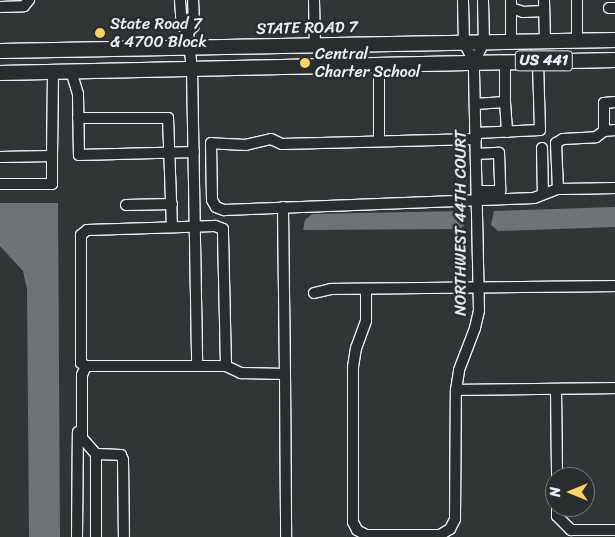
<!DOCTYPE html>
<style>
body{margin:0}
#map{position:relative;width:615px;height:537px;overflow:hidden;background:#323536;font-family:Sriracha,sans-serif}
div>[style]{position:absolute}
.water>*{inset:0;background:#6e7376}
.roads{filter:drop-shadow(1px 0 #e8f1f8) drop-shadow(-1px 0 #e8f1f8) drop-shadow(0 1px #e8f1f8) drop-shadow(0 -1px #e8f1f8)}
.minor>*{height:10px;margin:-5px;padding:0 5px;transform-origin:5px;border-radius:5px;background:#2a2d2e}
.major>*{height:14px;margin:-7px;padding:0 7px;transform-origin:7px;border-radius:7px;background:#2a2d2e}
.dots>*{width:14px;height:14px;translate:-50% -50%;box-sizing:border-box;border:2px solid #2a2d2e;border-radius:50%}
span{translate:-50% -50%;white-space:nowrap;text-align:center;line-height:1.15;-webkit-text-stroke:5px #2a2d2e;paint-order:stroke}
.shield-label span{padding:1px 4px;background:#2a2d2e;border:1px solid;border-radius:4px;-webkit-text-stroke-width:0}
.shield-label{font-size:15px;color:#e8f1f8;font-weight:700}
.poi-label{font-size:16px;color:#e8f1f8}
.left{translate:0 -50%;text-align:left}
.street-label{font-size:16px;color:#e8f1f8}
.north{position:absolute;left:545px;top:467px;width:50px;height:50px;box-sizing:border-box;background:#2a2d2e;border:1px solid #767b7f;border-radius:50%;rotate:270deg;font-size:14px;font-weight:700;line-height:20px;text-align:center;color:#e8f1f8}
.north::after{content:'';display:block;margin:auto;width:18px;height:22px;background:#ffd166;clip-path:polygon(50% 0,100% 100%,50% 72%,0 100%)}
</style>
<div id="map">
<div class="water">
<div style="clip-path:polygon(0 203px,58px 203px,60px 537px,29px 537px,27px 289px,23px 271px,0 246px)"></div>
<div style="clip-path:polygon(615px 207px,615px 227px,498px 231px,491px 225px,494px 211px)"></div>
<div style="clip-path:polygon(461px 211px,464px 213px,465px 225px,460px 229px,303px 230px,305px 220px,312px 214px)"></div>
</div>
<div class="roads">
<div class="minor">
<div style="left:180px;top:0;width:26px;rotate:86deg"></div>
<div style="left:182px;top:26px;width:8px;rotate:45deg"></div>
<div style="left:188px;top:32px;width:36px;rotate:84deg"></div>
<div style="left:192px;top:68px;width:298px;rotate:89deg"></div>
<div style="left:314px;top:0;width:46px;rotate:88.8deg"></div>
<div style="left:511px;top:0;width:42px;rotate:90deg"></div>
<div style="left:544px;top:0;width:41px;rotate:88.6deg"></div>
<div style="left:577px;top:0;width:41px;rotate:90deg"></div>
<div style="left:0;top:7px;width:24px;rotate:-2deg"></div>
<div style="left:24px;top:6px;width:8px;rotate:-50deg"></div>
<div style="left:511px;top:8px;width:13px;rotate:18deg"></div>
<div style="left:523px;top:12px;width:21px;rotate:-3deg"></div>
<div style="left:609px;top:8px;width:6px"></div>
<div style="left:188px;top:32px;width:8px;rotate:-45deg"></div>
<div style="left:194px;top:26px;width:26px;rotate:-92deg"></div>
<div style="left:474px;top:62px;width:22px;rotate:-63deg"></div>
<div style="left:484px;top:42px;width:42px;rotate:-91.4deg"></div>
<div style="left:379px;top:64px;width:77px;rotate:90deg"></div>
<div style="left:71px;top:71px;width:24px;rotate:73deg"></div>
<div style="left:78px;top:94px;width:61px;rotate:89.1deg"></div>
<div style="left:79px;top:155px;width:115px;rotate:-1.5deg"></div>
<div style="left:505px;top:102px;width:30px;rotate:86deg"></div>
<div style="left:475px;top:104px;width:30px;rotate:-4deg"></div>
<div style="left:505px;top:102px;width:40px;rotate:-90deg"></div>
<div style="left:78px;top:118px;width:90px"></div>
<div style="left:168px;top:118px;width:109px;rotate:87.9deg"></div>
<div style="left:604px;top:131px;width:28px;rotate:-90deg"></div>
<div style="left:604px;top:103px;width:11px;rotate:-5deg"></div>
<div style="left:476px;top:133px;width:64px;rotate:-2.7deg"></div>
<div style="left:540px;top:130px;width:69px;rotate:-91.7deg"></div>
<div style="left:476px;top:139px;width:194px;rotate:178.5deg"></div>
<div style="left:282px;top:144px;width:12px;rotate:-156deg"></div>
<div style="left:271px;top:139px;width:26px;rotate:167deg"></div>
<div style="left:246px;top:145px;width:35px;rotate:-177deg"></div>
<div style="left:211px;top:143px;width:57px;rotate:89deg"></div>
<div style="left:212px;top:200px;width:8px;rotate:60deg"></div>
<div style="left:216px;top:207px;width:9px;rotate:21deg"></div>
<div style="left:224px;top:210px;width:310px;rotate:-2.2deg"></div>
<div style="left:534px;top:198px;width:26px;rotate:-21deg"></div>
<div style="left:558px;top:189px;width:57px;rotate:-1deg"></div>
<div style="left:542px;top:148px;width:46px;rotate:88.8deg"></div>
<div style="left:477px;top:154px;width:22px;rotate:-3deg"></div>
<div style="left:499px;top:153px;width:38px;rotate:88deg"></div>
<div style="left:500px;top:191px;width:22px;rotate:180deg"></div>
<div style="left:0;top:157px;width:52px;rotate:-1.1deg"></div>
<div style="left:52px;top:156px;width:84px;rotate:-89.3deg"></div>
<div style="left:0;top:184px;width:52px"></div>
<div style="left:52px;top:184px;width:28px;rotate:-90deg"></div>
<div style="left:558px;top:189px;width:46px;rotate:-92.5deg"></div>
<div style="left:556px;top:143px;width:8px;rotate:-30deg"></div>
<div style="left:563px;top:139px;width:33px;rotate:-3deg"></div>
<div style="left:596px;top:137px;width:10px;rotate:-37deg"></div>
<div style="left:604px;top:131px;width:11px;rotate:-5deg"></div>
<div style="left:126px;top:205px;width:46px;rotate:-1.2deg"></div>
<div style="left:366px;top:289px;width:32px;rotate:90deg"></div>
<div style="left:366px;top:321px;width:29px;rotate:110deg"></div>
<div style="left:356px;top:348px;width:20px;rotate:99deg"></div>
<div style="left:353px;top:368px;width:154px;rotate:90deg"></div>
<div style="left:353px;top:522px;width:9px;rotate:63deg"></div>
<div style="left:357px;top:530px;width:10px;rotate:29deg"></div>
<div style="left:366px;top:535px;width:74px"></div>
<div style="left:440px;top:535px;width:12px;rotate:-31deg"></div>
<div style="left:450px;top:529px;width:11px;rotate:-63deg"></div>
<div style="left:455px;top:519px;width:129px;rotate:-89.6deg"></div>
<div style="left:456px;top:390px;width:20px;rotate:-81deg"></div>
<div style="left:459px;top:370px;width:45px;rotate:-69.1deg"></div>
<div style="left:475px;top:328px;width:18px;rotate:-77deg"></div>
<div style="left:479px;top:310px;width:248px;rotate:-91.2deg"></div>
<div style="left:474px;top:62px;width:22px;rotate:-117deg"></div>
<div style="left:464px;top:42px;width:42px;rotate:-91.4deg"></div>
<div style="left:314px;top:293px;width:17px;rotate:-13deg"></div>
<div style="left:331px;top:289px;width:284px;rotate:-0.6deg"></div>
<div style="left:86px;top:366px;width:10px;rotate:114deg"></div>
<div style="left:82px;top:375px;width:63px;rotate:90deg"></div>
<div style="left:82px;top:438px;width:21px;rotate:49deg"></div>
<div style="left:96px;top:454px;width:25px;rotate:2deg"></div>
<div style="left:121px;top:455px;width:5px;rotate:68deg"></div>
<div style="left:123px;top:460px;width:77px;rotate:89.3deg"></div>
<div style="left:226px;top:366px;width:137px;rotate:-91.3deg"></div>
<div style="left:223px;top:229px;width:9px;rotate:-159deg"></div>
<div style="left:215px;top:226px;width:128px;rotate:178.2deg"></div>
<div style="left:87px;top:230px;width:8px;rotate:140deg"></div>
<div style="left:81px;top:235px;width:128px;rotate:90deg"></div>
<div style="left:81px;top:363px;width:6px;rotate:31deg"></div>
<div style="left:86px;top:366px;width:140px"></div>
<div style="left:226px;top:366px;width:17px;rotate:25deg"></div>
<div style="left:241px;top:373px;width:44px;rotate:1.3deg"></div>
<div style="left:285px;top:374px;width:167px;rotate:-90.7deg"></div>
<div style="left:285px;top:374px;width:163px;rotate:89.6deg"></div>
<div style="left:556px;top:389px;width:88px;rotate:89.3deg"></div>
<div style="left:456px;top:390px;width:159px;rotate:-0.7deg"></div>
<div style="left:557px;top:507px;width:9px;rotate:90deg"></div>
<div style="left:557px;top:516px;width:20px;rotate:45deg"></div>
<div style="left:571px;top:530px;width:44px"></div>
<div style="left:77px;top:537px;width:105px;rotate:-89.5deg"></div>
<div style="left:96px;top:537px;width:83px;rotate:-90deg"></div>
</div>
<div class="major">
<div style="left:0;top:51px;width:615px;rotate:-1.02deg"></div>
<div style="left:0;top:73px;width:615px;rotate:-1.21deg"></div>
</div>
</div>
<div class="dots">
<div style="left:100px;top:33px;background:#ffd166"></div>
<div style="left:305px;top:63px;background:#ffd166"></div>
</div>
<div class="shield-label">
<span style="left:544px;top:61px">US 441</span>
</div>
<div class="poi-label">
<span class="left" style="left:110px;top:33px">State Road 7<br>&amp; 4700 Block</span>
<span class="left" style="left:315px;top:63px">Central<br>Charter School</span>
</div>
<div class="street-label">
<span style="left:307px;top:28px;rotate:-1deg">STATE ROAD 7</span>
<span style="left:461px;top:223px;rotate:-90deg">NORTHWEST 44TH COURT</span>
</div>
<div class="north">N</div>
</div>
